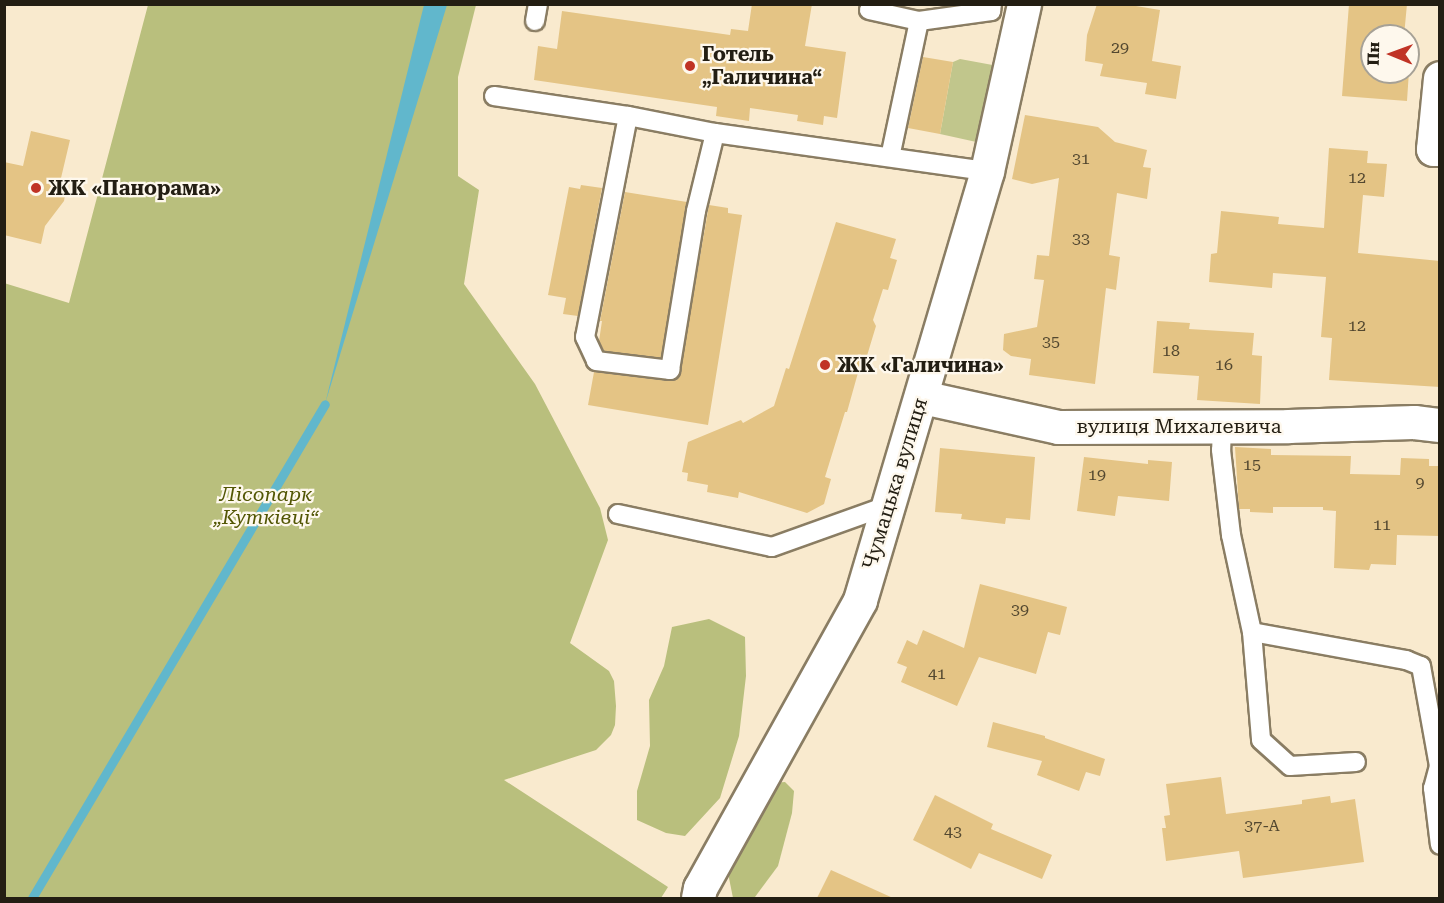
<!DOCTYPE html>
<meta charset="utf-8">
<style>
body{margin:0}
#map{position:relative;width:1444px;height:903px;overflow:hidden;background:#f9eace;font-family:"Roboto Serif",serif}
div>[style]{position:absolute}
.green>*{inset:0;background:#c1c68c}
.forest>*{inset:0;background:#b9bf7d}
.water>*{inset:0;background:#61b7cc}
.stream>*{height:9px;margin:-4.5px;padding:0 4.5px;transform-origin:4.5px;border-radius:4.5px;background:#61b7cc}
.building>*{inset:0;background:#e4c485}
.roads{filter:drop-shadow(2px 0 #8a7d63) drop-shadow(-2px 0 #8a7d63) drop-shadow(0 2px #8a7d63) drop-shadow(0 -2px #8a7d63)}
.service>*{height:18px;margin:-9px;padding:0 9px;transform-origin:9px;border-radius:9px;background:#fff}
.minor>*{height:33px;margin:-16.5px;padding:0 16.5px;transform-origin:16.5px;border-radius:16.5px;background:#fff}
.dots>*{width:16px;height:16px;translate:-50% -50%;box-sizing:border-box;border:3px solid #fef8ed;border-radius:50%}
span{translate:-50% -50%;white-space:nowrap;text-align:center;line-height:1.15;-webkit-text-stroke:4.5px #fef8ed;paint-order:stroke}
.number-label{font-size:16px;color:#534830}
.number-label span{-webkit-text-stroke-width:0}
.poi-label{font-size:20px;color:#231e13;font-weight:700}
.left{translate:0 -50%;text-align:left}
.street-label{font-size:20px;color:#231e13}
.park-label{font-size:20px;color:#525604;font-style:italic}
.frame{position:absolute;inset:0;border:6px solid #231e13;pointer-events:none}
.north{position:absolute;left:1360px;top:24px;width:60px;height:60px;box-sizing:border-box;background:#fef8ed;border:2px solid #a6a196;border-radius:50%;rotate:271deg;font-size:16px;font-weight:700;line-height:24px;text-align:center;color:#231e13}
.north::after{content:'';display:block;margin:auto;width:21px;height:27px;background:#c03325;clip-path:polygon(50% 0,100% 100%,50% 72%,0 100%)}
</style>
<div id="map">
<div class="green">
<div style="clip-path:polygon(960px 59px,998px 66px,981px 143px,940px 134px,953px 62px)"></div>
</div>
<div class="forest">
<div style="clip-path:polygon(148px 5px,476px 5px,458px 77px,458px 176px,479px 190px,464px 284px,535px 384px,600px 508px,608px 540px,570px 643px,609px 671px,614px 681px,616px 706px,615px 725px,611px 735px,596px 750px,504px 780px,668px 887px,661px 898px,5px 898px,4px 283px,69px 303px)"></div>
<div style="clip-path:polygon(709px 619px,745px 637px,746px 676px,739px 736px,720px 798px,685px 836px,666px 833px,637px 820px,637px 791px,650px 746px,649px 700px,664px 666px,672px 627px)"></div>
<div style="clip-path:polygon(785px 782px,794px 791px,792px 813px,778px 866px,755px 897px,733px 898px,729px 878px,729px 850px,773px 783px)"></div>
</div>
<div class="water">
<div style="clip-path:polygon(424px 5px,447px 5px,325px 404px)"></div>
</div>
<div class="stream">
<div style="left:32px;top:898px;width:574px;rotate:-59.33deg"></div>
</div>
<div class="building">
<div style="clip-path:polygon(752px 4px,812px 4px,805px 46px,846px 52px,837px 118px,824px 116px,823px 125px,797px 121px,798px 115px,750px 108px,749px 121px,716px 116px,717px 107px,534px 80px,538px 46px,557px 49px,562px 11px,730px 35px,731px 29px,748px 31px)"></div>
<div style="clip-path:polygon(1097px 4px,1124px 4px,1160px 10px,1152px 61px,1181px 66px,1176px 99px,1145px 94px,1147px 83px,1100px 76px,1103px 64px,1085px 61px,1087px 35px)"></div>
<div style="clip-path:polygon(1349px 4px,1407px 4px,1404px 36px,1372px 36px,1372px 72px,1408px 72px,1408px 56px,1410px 56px,1407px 101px,1342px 96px)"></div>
<div style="clip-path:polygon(923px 57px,953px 62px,940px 134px,908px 128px)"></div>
<div style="clip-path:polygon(1025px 115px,1098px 127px,1115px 142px,1147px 150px,1143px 167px,1151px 168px,1147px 199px,1117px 193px,1109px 255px,1120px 257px,1116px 290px,1106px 288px,1095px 384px,1029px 375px,1031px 359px,1011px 356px,1003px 350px,1004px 334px,1037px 327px,1044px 280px,1034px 279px,1037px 255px,1049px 256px,1059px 178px,1032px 184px,1012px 179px)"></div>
<div style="clip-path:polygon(31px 131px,70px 140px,61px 178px,68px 179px,64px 201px,45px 226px,41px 244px,4px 235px,4px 162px,23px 166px)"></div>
<div style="clip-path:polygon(1329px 148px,1368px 151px,1367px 163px,1387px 164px,1384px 197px,1363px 195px,1358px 253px,1440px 261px,1440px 387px,1329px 380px,1332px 338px,1321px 337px,1326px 277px,1273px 273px,1272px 288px,1209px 282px,1211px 254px,1217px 253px,1221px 211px,1279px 217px,1278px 224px,1324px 228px)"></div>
<div style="clip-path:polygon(581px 185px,602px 188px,578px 316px,563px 314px,566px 298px,548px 295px,569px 187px,580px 189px)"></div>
<div style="clip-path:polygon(625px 192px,687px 202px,661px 358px,604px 351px,599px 341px,602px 321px,600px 321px)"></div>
<div style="clip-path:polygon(709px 205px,728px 208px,728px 213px,742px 215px,708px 425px,588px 405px,594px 372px,669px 381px,679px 377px)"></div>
<div style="clip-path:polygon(836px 222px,896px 239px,890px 258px,897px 260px,888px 290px,883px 289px,873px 320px,876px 326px,866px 359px,861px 362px,847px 412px,845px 412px,825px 477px,831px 479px,824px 504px,807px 513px,739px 492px,738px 498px,707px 492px,708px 485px,687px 481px,688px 473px,682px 472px,688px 442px,741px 420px,743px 423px,774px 406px,786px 368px,789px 369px)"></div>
<div style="clip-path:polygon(1157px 321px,1190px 323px,1189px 329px,1254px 333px,1252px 355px,1262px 356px,1260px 404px,1197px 400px,1199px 376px,1153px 373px)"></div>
<div style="clip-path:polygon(1235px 447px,1271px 449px,1271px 455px,1351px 456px,1350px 474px,1400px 475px,1401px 458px,1429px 459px,1429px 466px,1440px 466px,1440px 536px,1397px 535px,1396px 565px,1371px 564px,1369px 570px,1334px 568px,1336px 511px,1323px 510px,1323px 507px,1273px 507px,1273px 513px,1250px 512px,1250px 509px,1239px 509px)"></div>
<div style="clip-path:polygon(940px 448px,1035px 457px,1030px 520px,1006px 518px,1005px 524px,961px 519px,962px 514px,935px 512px)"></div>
<div style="clip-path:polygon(1084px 457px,1148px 464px,1148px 460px,1172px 462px,1169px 501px,1118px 496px,1115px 516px,1077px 511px)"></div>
<div style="clip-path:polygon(980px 584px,1067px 607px,1060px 635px,1048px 632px,1036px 674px,979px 657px,957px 706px,901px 682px,907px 667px,897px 663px,907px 640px,917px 645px,923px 630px,964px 648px)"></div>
<div style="clip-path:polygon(993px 722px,1045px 736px,1045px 738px,1105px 759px,1100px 776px,1086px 772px,1079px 791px,1037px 775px,1042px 761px,987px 747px)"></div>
<div style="clip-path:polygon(1221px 777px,1226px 814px,1302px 804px,1302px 800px,1330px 796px,1331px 803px,1355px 799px,1364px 862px,1243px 878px,1239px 851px,1166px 861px,1162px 828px,1166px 828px,1164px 816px,1170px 815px,1166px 784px)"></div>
<div style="clip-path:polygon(935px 795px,993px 824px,991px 829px,1052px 855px,1042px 879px,979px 853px,971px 869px,913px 840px)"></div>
<div style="clip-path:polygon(831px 870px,893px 898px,817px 898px)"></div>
</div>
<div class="roads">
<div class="service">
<div style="left:869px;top:10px;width:51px;rotate:12.4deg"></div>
<div style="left:919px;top:21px;width:139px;rotate:102deg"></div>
<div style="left:535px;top:21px;width:17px;rotate:-80deg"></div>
<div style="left:919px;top:21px;width:73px;rotate:-7.9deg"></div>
<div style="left:991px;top:11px;width:7px;rotate:-82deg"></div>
<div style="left:494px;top:96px;width:135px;rotate:8.5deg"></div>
<div style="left:715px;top:133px;width:89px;rotate:-168.9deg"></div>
<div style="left:628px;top:116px;width:225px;rotate:101deg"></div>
<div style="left:585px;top:337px;width:26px;rotate:65deg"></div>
<div style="left:596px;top:361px;width:75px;rotate:6.9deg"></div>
<div style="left:670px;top:370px;width:161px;rotate:-80.7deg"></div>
<div style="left:696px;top:211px;width:80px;rotate:-76.3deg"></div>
<div style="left:715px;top:133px;width:275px;rotate:8deg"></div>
<div style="left:1222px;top:426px;width:24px;rotate:92deg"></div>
<div style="left:1221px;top:450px;width:86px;rotate:83.3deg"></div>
<div style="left:1231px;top:535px;width:99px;rotate:77.8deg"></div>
<div style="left:1252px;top:632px;width:108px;rotate:85.2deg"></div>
<div style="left:1261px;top:740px;width:39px;rotate:42deg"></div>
<div style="left:1290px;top:766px;width:66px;rotate:-3.5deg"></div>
<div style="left:618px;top:514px;width:157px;rotate:12.1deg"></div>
<div style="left:772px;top:547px;width:124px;rotate:-19.7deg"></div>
<div style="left:1252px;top:632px;width:157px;rotate:10.3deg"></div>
<div style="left:1406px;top:660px;width:16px;rotate:22deg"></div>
<div style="left:1421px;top:666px;width:102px;rotate:79.8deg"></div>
<div style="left:1439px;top:766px;width:23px;rotate:105deg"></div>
<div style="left:1433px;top:788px;width:57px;rotate:83deg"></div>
</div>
<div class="minor">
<div style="left:1440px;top:78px;width:71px;rotate:95.6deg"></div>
<div style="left:1433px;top:149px;width:7px"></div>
<div style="left:922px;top:397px;width:139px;rotate:12.4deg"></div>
<div style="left:1058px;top:427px;width:230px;rotate:-0.2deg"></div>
<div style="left:1288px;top:426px;width:126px;rotate:-1.8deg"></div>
<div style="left:1414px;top:422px;width:26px;rotate:7deg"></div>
<div style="left:698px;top:898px;width:10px;rotate:-79deg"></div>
<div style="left:700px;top:888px;width:329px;rotate:-60.9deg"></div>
<div style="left:860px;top:600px;width:447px;rotate:-73.5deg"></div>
<div style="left:987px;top:171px;width:171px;rotate:-77.5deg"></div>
</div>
</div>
<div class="dots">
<div style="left:690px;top:66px;background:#c03325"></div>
<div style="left:36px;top:188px;background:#c03325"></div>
<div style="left:825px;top:365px;background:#c03325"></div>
</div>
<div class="number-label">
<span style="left:1120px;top:48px">29</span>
<span style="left:1081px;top:159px">31</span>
<span style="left:1357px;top:178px">12</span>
<span style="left:1081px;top:239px">33</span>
<span style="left:1357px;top:326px">12</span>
<span style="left:1051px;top:342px">35</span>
<span style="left:1171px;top:351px">18</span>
<span style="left:1224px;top:365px">16</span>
<span style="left:1252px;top:465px">15</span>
<span style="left:1097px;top:475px">19</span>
<span style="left:1420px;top:483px">9</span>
<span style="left:1382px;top:525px">11</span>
<span style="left:1020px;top:610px">39</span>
<span style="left:937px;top:674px">41</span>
<span style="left:1262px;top:826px">37-А</span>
<span style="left:953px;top:832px">43</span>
</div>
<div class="poi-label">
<span class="left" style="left:702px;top:66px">Готель<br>„Галичина“</span>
<span class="left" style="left:48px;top:188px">ЖК «Панорама»</span>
<span class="left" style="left:837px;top:365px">ЖК «Галичина»</span>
</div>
<div class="street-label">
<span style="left:1179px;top:426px">вулиця Михалевича</span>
<span style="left:895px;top:484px;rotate:-73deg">Чумацька вулиця</span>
</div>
<div class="park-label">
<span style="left:266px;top:506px">Лісопарк<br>„Кутківці“</span>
</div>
<div class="frame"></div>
<div class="north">Пн</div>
</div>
